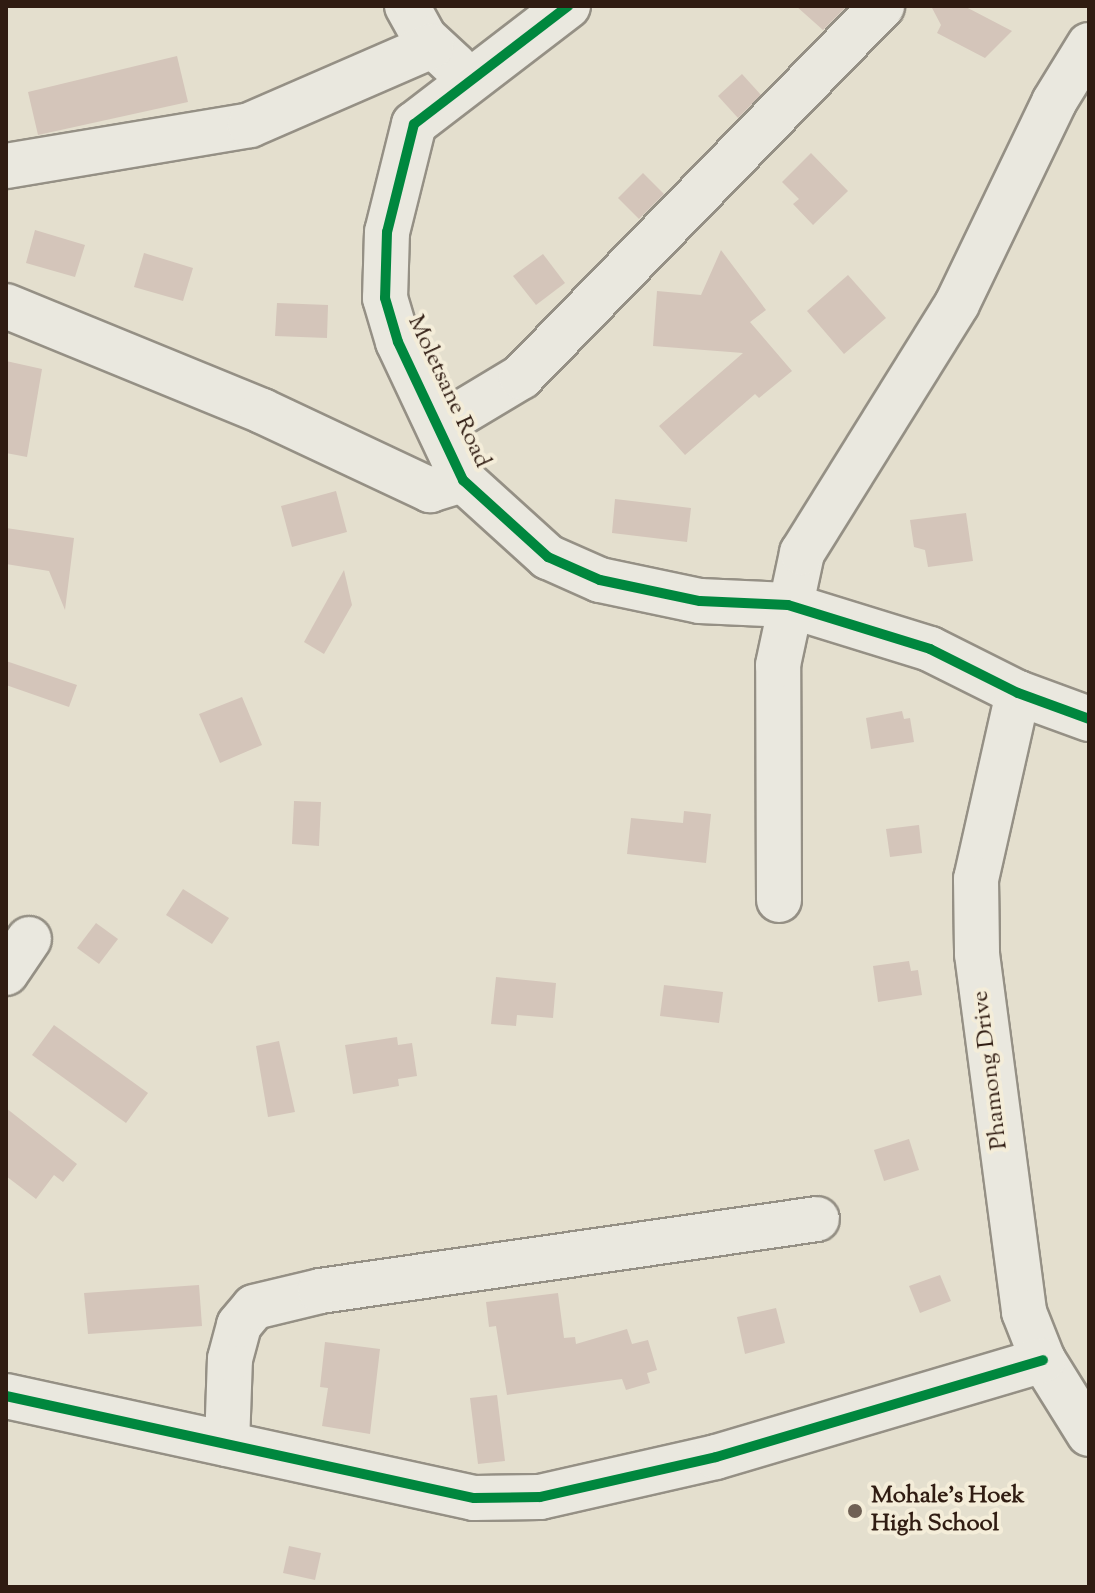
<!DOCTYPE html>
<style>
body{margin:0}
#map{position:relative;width:1095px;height:1593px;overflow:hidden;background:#e4dfce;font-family:"Sorts Mill Goudy",serif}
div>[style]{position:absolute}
.building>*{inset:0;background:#d4c5ba}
.roads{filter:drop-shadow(2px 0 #959085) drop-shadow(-2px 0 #959085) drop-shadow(0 2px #959085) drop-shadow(0 -2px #959085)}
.minor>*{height:44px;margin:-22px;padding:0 22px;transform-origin:22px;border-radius:22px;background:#eae8df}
.cycleway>*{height:10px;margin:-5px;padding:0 5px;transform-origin:5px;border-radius:5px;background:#00873e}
.dots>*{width:22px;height:22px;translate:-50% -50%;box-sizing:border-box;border:4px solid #f4edd9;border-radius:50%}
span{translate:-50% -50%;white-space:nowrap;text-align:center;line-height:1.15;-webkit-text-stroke:8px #f4edd9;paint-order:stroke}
.street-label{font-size:24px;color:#301c12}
.poi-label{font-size:24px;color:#301c12;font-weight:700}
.left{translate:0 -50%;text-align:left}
.frame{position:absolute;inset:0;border:8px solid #301c12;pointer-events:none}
</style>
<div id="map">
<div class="building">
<div style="clip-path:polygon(796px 6px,847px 6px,823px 30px)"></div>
<div style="clip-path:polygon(931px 6px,964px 6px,1012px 31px,985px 58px,937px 33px,941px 25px)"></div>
<div style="clip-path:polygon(177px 56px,188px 102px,38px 135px,28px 92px)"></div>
<div style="clip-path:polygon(742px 74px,761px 95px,738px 118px,718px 96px)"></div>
<div style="clip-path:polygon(811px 153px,848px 191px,813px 225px,793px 204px,799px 199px,782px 182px)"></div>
<div style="clip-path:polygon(643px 173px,664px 194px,639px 219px,618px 198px)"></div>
<div style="clip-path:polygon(35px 230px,85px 245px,75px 277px,26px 263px)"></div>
<div style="clip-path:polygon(721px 250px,766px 310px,750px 322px,792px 371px,759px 398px,755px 394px,685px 455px,659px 426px,743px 353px,653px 346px,657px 291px,701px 295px)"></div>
<div style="clip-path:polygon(144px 253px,193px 268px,183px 301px,134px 287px)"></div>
<div style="clip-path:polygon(543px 254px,565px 283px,536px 305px,513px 276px)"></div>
<div style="clip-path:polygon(848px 275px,886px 318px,844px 354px,807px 311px)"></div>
<div style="clip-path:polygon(277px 303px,328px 305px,327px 338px,275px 336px)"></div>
<div style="clip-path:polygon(6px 361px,42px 369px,27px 457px,6px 453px)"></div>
<div style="clip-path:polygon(336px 491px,347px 532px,292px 547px,281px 506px)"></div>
<div style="clip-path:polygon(615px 499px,691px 508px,687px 542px,612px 533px)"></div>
<div style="clip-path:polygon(966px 513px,973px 561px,928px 567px,925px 550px,914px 547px,910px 520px)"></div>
<div style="clip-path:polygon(6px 528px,74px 538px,65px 610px,49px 571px,6px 564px)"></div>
<div style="clip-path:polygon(344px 570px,352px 605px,324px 654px,304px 642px)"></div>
<div style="clip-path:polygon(6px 661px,77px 685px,69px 707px,6px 685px)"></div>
<div style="clip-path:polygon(242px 697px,262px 745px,220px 763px,199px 714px)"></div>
<div style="clip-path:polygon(902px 711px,904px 719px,910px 718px,914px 742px,871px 749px,866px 718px)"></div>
<div style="clip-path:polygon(294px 801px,321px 802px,319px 846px,292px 844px)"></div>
<div style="clip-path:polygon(684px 811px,711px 814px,706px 863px,627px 854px,631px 818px,683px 823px)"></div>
<div style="clip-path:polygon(919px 825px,922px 853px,890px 857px,886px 829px)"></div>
<div style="clip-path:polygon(183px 889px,229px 918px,212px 944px,166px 915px)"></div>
<div style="clip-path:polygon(96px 923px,118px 939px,99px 964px,77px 948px)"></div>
<div style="clip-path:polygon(909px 961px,911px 971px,918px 970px,922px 995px,878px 1002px,873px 966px)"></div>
<div style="clip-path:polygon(496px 977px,556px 983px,553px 1018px,517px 1015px,516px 1026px,491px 1024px)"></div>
<div style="clip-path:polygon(664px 985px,723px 992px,719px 1023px,660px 1016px)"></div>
<div style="clip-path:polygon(54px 1025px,148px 1093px,126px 1123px,32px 1055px)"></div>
<div style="clip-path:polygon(397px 1037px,398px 1045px,412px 1043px,417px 1076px,398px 1079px,399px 1086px,353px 1094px,345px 1045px)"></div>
<div style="clip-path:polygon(279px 1041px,295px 1112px,268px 1117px,256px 1046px)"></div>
<div style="clip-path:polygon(6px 1108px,77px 1164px,63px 1182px,54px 1175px,36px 1199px,6px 1176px)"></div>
<div style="clip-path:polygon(909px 1139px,919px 1170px,884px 1181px,874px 1150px)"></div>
<div style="clip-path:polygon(940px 1275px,951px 1301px,920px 1313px,909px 1286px)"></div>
<div style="clip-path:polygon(199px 1285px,202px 1326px,88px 1334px,84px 1293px)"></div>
<div style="clip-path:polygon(558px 1293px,564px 1338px,575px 1337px,576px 1344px,627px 1329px,632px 1344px,648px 1340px,657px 1370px,647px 1373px,650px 1383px,626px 1390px,622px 1379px,507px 1395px,496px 1326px,489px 1327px,486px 1302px)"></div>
<div style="clip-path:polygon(776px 1308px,785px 1343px,745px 1354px,737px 1317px)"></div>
<div style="clip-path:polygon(325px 1342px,380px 1349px,370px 1434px,322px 1426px,328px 1388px,320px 1387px)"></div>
<div style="clip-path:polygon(497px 1395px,505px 1461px,478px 1464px,470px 1398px)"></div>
<div style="clip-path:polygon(289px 1546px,321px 1553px,315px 1580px,283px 1573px)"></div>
</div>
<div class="roads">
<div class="minor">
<div style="left:407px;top:6px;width:37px;rotate:61deg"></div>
<div style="left:425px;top:38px;width:41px;rotate:43deg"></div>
<div style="left:568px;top:6px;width:194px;rotate:142.5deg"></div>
<div style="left:414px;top:124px;width:111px;rotate:104deg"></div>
<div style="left:387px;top:232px;width:66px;rotate:91.7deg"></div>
<div style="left:385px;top:298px;width:46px;rotate:73.5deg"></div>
<div style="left:398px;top:342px;width:153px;rotate:64.8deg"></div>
<div style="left:463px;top:480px;width:115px;rotate:42.2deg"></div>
<div style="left:548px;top:557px;width:57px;rotate:23.9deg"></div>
<div style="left:600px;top:580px;width:102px;rotate:11.9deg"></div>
<div style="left:700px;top:601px;width:88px;rotate:2.6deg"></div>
<div style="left:788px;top:605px;width:149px;rotate:17.2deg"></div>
<div style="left:930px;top:649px;width:98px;rotate:26.6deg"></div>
<div style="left:1018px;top:693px;width:76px;rotate:20.1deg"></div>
<div style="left:6px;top:166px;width:247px;rotate:-9.5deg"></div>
<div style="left:250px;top:125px;width:198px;rotate:-23.5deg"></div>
<div style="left:6px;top:306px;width:277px;rotate:22.3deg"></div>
<div style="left:262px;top:411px;width:186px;rotate:25.2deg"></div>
<div style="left:430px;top:490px;width:34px;rotate:-17deg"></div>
<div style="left:441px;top:425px;width:93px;rotate:-31deg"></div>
<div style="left:521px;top:377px;width:518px;rotate:-45.78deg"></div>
<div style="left:1018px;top:693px;width:191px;rotate:102.7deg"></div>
<div style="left:976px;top:879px;width:75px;rotate:89.2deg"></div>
<div style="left:977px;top:954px;width:361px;rotate:82.5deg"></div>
<div style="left:1024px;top:1312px;width:52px;rotate:68.4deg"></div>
<div style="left:1043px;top:1360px;width:87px;rotate:58.1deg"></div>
<div style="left:779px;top:900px;width:235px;rotate:-90.2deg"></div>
<div style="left:778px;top:665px;width:115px;rotate:-77.9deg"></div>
<div style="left:802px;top:553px;width:293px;rotate:-58.1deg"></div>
<div style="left:957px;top:304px;width:224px;rotate:-64.3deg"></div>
<div style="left:1054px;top:102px;width:67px;rotate:-58.4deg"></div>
<div style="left:6px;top:973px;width:41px;rotate:-55.9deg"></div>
<div style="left:6px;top:1396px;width:479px;rotate:12.3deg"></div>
<div style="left:474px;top:1498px;width:66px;rotate:-0.9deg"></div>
<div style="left:540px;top:1497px;width:180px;rotate:-12.8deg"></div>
<div style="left:716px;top:1457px;width:341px;rotate:-16.5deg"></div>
<div style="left:227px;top:1444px;width:85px;rotate:-88deg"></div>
<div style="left:230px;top:1359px;width:35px;rotate:-75deg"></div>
<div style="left:239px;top:1325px;width:23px;rotate:-50deg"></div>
<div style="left:254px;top:1307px;width:68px;rotate:-13.6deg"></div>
<div style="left:320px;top:1291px;width:502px;rotate:-8.24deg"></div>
</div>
</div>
<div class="cycleway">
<div style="left:568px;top:6px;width:194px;rotate:142.5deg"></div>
<div style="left:414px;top:124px;width:111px;rotate:104deg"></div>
<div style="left:387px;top:232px;width:66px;rotate:91.7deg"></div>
<div style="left:385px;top:298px;width:46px;rotate:73.5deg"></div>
<div style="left:398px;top:342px;width:153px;rotate:64.8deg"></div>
<div style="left:463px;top:480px;width:115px;rotate:42.2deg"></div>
<div style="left:548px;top:557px;width:57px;rotate:23.9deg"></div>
<div style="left:600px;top:580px;width:102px;rotate:11.9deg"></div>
<div style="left:700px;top:601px;width:88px;rotate:2.6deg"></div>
<div style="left:788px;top:605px;width:149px;rotate:17.2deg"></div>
<div style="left:930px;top:649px;width:98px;rotate:26.6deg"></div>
<div style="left:1018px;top:693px;width:76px;rotate:20.1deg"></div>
<div style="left:6px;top:1396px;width:479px;rotate:12.3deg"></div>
<div style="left:474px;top:1498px;width:66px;rotate:-0.9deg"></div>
<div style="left:540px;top:1497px;width:180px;rotate:-12.8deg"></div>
<div style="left:716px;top:1457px;width:341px;rotate:-16.5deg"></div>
</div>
<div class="dots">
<div style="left:855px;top:1511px;background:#6f6054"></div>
</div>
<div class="street-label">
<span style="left:448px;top:392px;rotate:65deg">Moletsane Road</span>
<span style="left:991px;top:1070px;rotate:-97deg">Phamong Drive</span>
</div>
<div class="poi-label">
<span class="left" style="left:871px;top:1511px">Mohale's Hoek<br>High School</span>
</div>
<div class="frame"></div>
</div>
